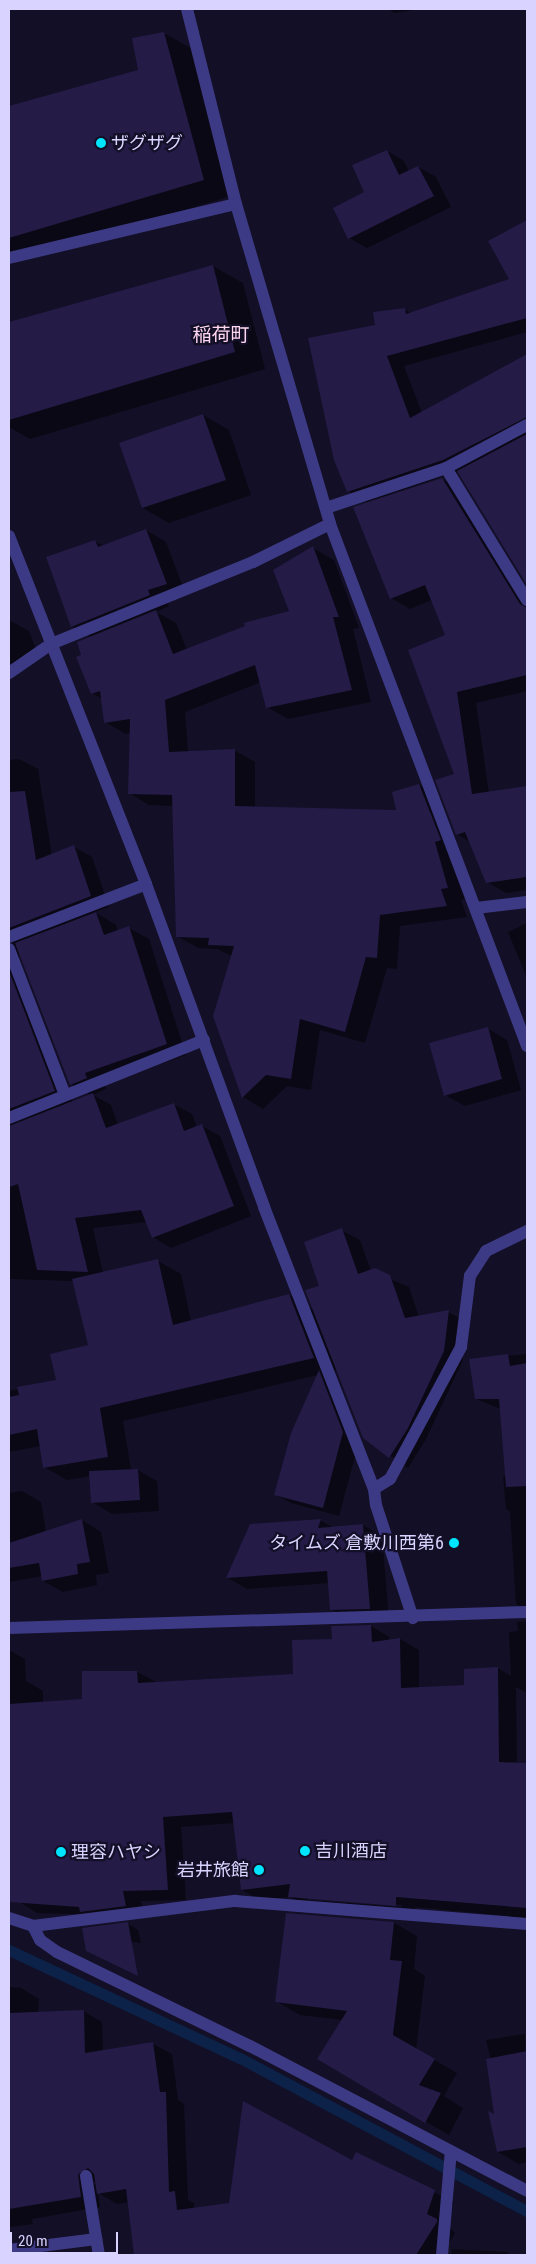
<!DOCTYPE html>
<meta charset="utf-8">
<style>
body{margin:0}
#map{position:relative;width:536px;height:2264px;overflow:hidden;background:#130f26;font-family:"Roboto Condensed","Noto Sans JP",sans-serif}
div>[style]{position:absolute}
.shadow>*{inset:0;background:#0007}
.stream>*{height:11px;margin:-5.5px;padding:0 5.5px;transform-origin:5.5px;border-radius:5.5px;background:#0c2248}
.building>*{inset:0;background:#241b47}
.minor>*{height:12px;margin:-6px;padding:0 6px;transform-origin:6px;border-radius:6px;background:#3d3a85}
.dots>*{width:14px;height:14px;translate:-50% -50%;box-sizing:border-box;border:2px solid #130f26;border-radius:50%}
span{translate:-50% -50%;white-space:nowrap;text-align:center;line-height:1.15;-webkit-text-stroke:4.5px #130f26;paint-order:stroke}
.poi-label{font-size:18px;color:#d9d4ff}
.left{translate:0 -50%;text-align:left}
.right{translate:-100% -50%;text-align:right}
.neighbourhood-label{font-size:19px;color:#ffd6f0}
.frame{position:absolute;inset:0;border:10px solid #d9d4ff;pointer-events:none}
.scale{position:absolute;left:10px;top:2232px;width:108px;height:22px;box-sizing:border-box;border:2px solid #d9d4ff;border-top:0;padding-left:6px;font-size:15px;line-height:18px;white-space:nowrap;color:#d9d4ff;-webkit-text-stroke:4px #130f26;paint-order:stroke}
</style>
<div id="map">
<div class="shadow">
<div style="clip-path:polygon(388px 9px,420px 9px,395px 13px)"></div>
<div style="clip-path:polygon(164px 33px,192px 49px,231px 196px,9px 263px,9px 107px,140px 71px)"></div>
<div style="clip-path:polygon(387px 151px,404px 161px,409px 172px,418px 167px,436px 177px,451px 207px,367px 248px,349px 238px,366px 193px)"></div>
<div style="clip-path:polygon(527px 221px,527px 332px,404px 366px,422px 413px,527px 356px,527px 435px,519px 439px,527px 444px,527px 582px,459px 471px,366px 502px,348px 491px,377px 326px,404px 309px,412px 314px,511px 280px,490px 241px)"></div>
<div style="clip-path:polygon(213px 266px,243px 283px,265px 369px,30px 439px,9px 427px,9px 324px)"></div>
<div style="clip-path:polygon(203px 415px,229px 430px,251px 495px,169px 523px,143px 508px,121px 444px)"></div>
<div style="clip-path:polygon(442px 479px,462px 490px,527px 597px,527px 691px,476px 703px,489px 793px,527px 787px,527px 890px,506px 893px,487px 882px,470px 842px,457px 834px,447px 636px,432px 600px,410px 609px,391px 598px)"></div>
<div style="clip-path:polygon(146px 530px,166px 542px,186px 595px,167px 602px,169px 606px,156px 612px,176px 623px,187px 650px,291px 612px,313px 548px,334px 560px,359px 628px,353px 629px,371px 702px,288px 719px,267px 707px,261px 682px,185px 712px,188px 752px,234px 750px,255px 762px,255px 808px,398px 811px,419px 785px,440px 797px,460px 852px,455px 854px,468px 899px,461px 900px,467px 917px,400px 926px,397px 969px,387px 968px,365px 1043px,320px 1030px,311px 1090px,287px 1086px,263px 1109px,243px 1097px,232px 956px,217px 949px,198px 948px,177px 936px,173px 806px,149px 805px,129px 793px,131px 733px,126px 734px,105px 722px,102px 699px,92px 693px,83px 656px,92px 638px,72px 626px,95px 541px,104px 546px)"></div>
<div style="clip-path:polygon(9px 620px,29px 631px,39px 658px,9px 679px)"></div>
<div style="clip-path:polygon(evenodd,19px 759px,38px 769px,52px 856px,74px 847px,92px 857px,109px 907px,95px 912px,116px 925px,118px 931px,129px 928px,149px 939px,186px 1055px,104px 1084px,106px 1089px,93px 1095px,111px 1105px,118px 1125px,173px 1104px,192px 1114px,197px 1128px,202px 1126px,220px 1136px,251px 1216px,171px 1248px,153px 1237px,147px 1222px,93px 1228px,103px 1273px,158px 1261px,181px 1274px,191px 1321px,289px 1295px,314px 1310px,341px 1230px,360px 1240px,371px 1271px,409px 1287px,419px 1317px,448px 1312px,467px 1322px,462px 1362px,426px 1439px,408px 1468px,364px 1437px,338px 1370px,323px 1374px,359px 1442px,339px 1516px,291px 1503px,275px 1494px,318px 1375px,123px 1421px,131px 1470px,138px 1470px,157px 1481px,159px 1511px,112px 1514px,92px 1502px,91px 1476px,67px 1480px,44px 1467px,41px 1446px,9px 1452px,9px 1391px,58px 1381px,89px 1346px,74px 1281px,9px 1279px,9px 760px,19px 759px,19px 952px,71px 1084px,91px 1095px,73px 1103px,19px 963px,19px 952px)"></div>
<div style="clip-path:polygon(527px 923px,527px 978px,508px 932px)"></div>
<div style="clip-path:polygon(487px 1028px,507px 1040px,521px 1090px,465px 1106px,445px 1095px)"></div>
<div style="clip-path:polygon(527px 1354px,527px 1610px,516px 1604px,510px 1511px,506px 1509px,503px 1476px,506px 1476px,501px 1409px,476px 1399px,471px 1360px)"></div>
<div style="clip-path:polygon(22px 1491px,41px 1502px,46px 1532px,82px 1520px,101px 1532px,109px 1573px,96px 1575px,97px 1585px,63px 1592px,43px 1581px,43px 1576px,9px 1582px,9px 1493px)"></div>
<div style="clip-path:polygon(320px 1520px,334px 1528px,363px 1525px,382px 1536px,389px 1619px,350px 1621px,331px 1609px,329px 1583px,247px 1589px,228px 1578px,251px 1525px)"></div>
<div style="clip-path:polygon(evenodd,527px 1621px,527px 1693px,516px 1687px,517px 1764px,527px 1764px,527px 1918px,415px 1907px,414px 1915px,308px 1907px,290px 1897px,260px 1900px,242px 1890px,234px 1823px,181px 1827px,186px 1900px,141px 1901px,144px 1916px,37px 1913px,9px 1895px,9px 1650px,25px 1659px,26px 1681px,43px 1691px,43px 1703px,83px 1700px,83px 1673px,137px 1672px,156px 1682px,294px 1675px,333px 1640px,371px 1626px,389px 1637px,389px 1641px,400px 1639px,419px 1650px,419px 1688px,465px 1686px,498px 1668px,511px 1676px,509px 1632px,518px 1631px,517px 1622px,527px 1621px,308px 1897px,402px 1905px,402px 1907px,308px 1900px,308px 1897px)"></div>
<div style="clip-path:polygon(394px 1923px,417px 1936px,414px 1969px,425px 1976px,416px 2049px,457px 2073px,444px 2096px,463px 2108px,449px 2135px,318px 2059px,343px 2020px,300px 2015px,276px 2001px)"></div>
<div style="clip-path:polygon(128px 1924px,138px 1930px,141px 1943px,94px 1937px)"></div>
<div style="clip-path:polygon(evenodd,9px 1987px,21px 1988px,39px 1999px,38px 2013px,83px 2011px,102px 2022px,103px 2051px,153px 2044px,172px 2054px,178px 2100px,184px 2104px,188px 2200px,194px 2203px,194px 2209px,230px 2204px,352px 2162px,356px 2154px,454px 2202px,446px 2225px,455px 2233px,443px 2253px,446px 2255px,135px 2255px,129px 2202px,117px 2204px,98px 2193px,100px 2207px,32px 2219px,33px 2224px,9px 2227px,9px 1987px,74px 2169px,96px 2183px,96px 2185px,72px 2172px,74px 2169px)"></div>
<div style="clip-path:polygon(525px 2034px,527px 2101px,510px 2102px,491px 2060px,486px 2040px)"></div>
<div style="clip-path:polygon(494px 2102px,527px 2107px,527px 2162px,519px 2164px,498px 2152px)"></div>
<div style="clip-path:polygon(452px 2249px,506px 2252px,511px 2255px,451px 2255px)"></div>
</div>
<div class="stream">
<div style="left:9px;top:1950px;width:255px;rotate:25.1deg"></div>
<div style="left:240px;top:2058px;width:325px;rotate:28.1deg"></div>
</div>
<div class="building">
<div style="clip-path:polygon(164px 32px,204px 180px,9px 238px,9px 106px,138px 70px,132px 38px)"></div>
<div style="clip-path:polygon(387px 150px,399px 175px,418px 166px,434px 196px,348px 239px,333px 208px,364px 192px,352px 165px)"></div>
<div style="clip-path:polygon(527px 220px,527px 318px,387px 356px,410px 418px,527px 354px,527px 417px,443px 460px,347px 492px,334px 460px,308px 338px,375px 325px,373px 312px,405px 308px,406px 314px,509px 279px,488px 241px)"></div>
<div style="clip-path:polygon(213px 265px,235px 352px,9px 420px,9px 322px)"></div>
<div style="clip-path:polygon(203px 414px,226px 480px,142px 508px,119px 443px)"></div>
<div style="clip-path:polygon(527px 434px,527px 585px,457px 471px)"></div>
<div style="clip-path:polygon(442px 478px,520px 604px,527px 608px,527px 675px,457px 692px,472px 794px,527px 786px,527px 877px,486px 883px,465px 832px,456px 835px,435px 780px,454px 774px,408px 650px,445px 635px,425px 585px,390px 599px,353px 507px)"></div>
<div style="clip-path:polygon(146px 529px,167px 584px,148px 590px,150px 595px,71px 627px,46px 557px,95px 540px,98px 547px)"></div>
<div style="clip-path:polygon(313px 546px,339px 617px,333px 617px,352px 690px,266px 708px,255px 665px,165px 700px,169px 752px,235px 749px,235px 806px,396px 810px,392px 792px,419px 784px,441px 840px,435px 842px,448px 888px,441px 889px,447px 906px,380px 915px,377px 958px,366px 957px,345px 1032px,300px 1019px,291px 1079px,266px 1075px,242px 1098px,213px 1016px,234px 946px,208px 945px,209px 938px,176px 937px,172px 795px,128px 794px,130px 719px,104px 723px,100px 691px,91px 694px,76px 657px,81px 655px,77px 642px,156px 610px,173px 654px,245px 626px,244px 623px,289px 611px,273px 570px)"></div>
<div style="clip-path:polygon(25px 791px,36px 860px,74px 845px,91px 896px,9px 928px,9px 792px)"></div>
<div style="clip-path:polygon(96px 912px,104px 935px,129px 926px,167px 1044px,85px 1073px,87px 1078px,70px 1085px,15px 943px)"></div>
<div style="clip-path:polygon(9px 971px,55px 1091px,9px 1109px)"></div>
<div style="clip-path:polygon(488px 1027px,502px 1079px,444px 1096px,429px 1043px)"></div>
<div style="clip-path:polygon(93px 1093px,106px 1128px,174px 1103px,184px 1131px,202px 1124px,234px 1206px,152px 1238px,141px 1210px,75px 1218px,88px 1272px,37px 1270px,18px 1184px,9px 1187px,9px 1126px)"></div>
<div style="clip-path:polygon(342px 1228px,358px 1274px,375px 1268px,390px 1275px,405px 1318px,449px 1310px,444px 1351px,408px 1428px,389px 1458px,363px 1438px,305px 1290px,319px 1286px,304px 1242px)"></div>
<div style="clip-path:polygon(158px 1259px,173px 1325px,289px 1294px,314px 1358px,100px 1408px,108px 1457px,43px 1468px,37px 1429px,9px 1435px,9px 1397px,19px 1395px,17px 1387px,56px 1380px,50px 1354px,88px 1345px,72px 1279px)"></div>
<div style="clip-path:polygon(508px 1354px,510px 1366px,527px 1363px,527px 1486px,506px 1487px,499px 1399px,475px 1399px,469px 1359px)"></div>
<div style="clip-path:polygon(319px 1370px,343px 1432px,323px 1508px,274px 1495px,291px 1433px)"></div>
<div style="clip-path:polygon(138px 1469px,140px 1500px,91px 1503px,89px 1471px)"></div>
<div style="clip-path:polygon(82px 1519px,90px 1562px,77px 1564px,78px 1574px,42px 1581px,39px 1563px,9px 1568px,9px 1543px)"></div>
<div style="clip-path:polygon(321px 1519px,318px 1528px,363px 1524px,370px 1609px,330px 1610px,327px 1571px,226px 1578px,250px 1524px)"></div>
<div style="clip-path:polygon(371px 1625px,372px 1642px,400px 1638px,401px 1688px,464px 1685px,464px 1669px,498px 1667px,499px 1762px,527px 1763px,527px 1908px,396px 1897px,396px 1906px,288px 1897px,290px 1884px,241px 1890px,232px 1812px,163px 1817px,168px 1890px,123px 1891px,126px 1906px,80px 1912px,79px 1907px,9px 1902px,9px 1704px,82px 1699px,82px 1671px,137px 1671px,138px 1683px,293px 1674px,292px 1640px,332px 1639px,331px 1626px)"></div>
<div style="clip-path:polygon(286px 1913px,394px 1922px,390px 1960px,402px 1961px,393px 2035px,435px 2059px,419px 2085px,441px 2093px,425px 2123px,317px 2059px,347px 2011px,275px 2002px)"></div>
<div style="clip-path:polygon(128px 1922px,138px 1976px,86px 1951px,82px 1928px)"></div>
<div style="clip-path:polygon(84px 2010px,85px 2053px,153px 2042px,160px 2092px,166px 2092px,169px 2192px,175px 2191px,177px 2210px,229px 2203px,243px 2101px,352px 2160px,356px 2152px,435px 2190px,427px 2214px,437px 2219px,437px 2222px,416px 2255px,134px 2255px,126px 2189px,97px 2194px,94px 2174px,88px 2168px,78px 2174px,81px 2197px,9px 2209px,9px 2013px)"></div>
<div style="clip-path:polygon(527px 2051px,527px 2147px,497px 2152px,488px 2111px,494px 2114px,486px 2059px)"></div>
</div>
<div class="minor">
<div style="left:187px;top:9px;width:201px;rotate:75.9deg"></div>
<div style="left:236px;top:204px;width:334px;rotate:73.6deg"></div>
<div style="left:330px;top:524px;width:558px;rotate:69.32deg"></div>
<div style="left:9px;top:258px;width:233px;rotate:-13.4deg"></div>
<div style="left:446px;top:468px;width:155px;rotate:58.5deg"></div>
<div style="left:326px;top:508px;width:126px;rotate:-18.4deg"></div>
<div style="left:446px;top:468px;width:92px;rotate:-28deg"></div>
<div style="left:9px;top:536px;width:374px;rotate:68.5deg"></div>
<div style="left:146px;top:884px;width:344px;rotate:69.9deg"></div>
<div style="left:264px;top:1207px;width:303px;rotate:68.7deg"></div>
<div style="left:374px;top:1489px;width:16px;rotate:83deg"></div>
<div style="left:376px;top:1505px;width:119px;rotate:71.9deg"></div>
<div style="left:9px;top:673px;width:51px;rotate:-34.6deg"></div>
<div style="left:51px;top:644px;width:218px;rotate:-22.1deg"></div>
<div style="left:253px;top:562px;width:86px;rotate:-26.3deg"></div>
<div style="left:476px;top:908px;width:51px;rotate:-6.7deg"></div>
<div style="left:9px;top:937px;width:147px;rotate:-21.1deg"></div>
<div style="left:9px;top:949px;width:156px;rotate:69deg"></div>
<div style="left:9px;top:1118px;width:210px;rotate:-21.8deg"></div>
<div style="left:374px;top:1489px;width:19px;rotate:-32deg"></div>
<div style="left:390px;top:1479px;width:150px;rotate:-61.7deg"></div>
<div style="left:461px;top:1347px;width:72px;rotate:-82.8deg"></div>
<div style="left:470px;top:1276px;width:30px;rotate:-57deg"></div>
<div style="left:486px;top:1251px;width:46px;rotate:-26deg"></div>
<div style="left:9px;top:1628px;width:518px;rotate:-1.77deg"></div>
<div style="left:9px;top:1918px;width:25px;rotate:18deg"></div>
<div style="left:33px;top:1926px;width:16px;rotate:63deg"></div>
<div style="left:40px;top:1940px;width:21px;rotate:35deg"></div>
<div style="left:57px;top:1952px;width:215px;rotate:26deg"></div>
<div style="left:250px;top:2046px;width:313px;rotate:27.6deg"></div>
<div style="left:33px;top:1926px;width:204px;rotate:-7.1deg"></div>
<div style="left:235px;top:1901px;width:293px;rotate:4.5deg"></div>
<div style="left:86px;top:2176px;width:80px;rotate:80.7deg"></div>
<div style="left:9px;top:2250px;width:88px;rotate:-7.2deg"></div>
<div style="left:442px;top:2255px;width:104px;rotate:-85.1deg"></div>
</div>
<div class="dots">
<div style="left:101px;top:143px;background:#00e5ff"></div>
<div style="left:454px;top:1543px;background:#00e5ff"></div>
<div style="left:305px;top:1851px;background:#00e5ff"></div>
<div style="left:61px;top:1852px;background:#00e5ff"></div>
<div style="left:259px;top:1870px;background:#00e5ff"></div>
</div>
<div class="poi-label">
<span class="left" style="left:111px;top:143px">ザグザグ</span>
<span class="right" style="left:444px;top:1543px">タイムズ 倉敷川西第6</span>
<span class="left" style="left:315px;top:1851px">吉川酒店</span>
<span class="left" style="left:71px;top:1852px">理容ハヤシ</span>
<span class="right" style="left:249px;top:1870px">岩井旅館</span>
</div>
<div class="neighbourhood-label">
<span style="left:221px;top:335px">稲荷町</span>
</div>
<div class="frame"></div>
<div class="scale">20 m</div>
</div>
